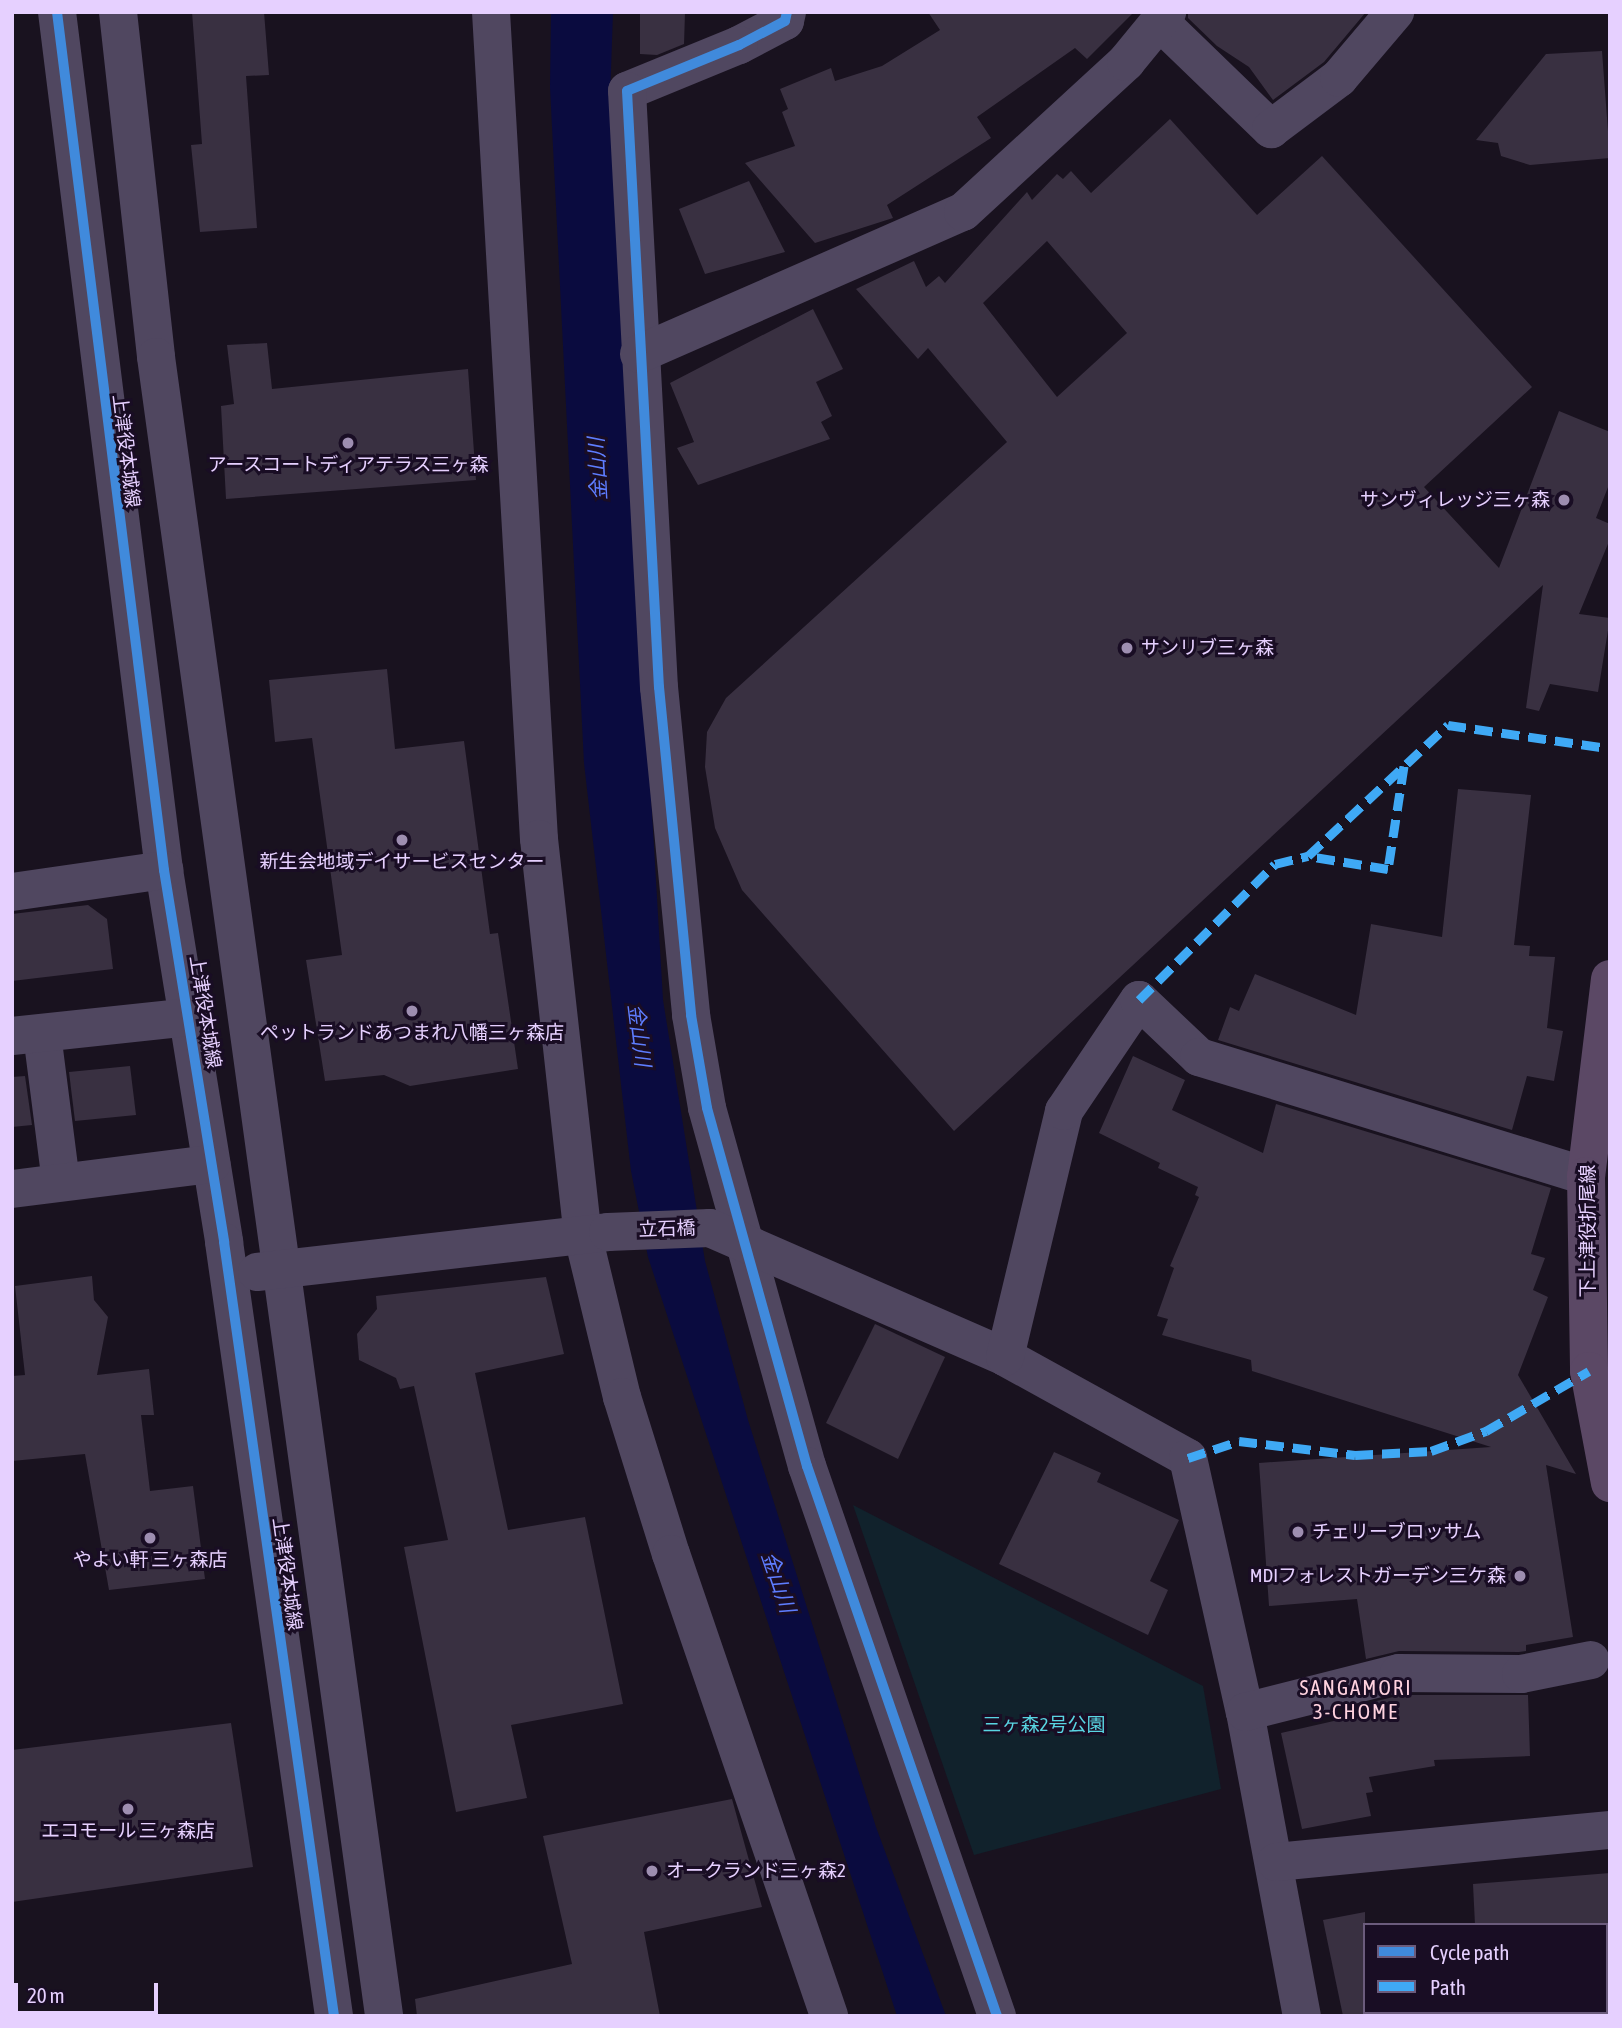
<!DOCTYPE html>
<meta charset="utf-8">
<style>
body{margin:0}
#map{position:relative;width:1622px;height:2028px;overflow:hidden;background:#19121f;font-family:"Asap Condensed","Noto Sans JP",sans-serif}
div>[style]{position:absolute}
.green>*{inset:0;background:#11222c}
.water>*{inset:0;background:#0a0b3f}
.building>*{inset:0;background:#393041}
.minor>*{height:38px;margin:-19px;padding:0 19px;transform-origin:19px;border-radius:19px;background:#504760}
.major>*{height:38px;margin:-19px;padding:0 19px;transform-origin:19px;border-radius:19px;background:#5b4865}
.quiet>*{height:9px;margin-top:-4.5px;transform-origin:0;background:repeating-linear-gradient(90deg,#3fa9f5 0 18px,transparent 0 27px)}
.cycleway>*{height:10px;margin:-5px;padding:0 5px;transform-origin:5px;border-radius:5px;background:#408adc}
.dots>*{width:19px;height:19px;translate:-50% -50%;box-sizing:border-box;border:4px solid #190d24;border-radius:50%}
span{translate:-50% -50%;white-space:nowrap;text-align:center;line-height:1.15;-webkit-text-stroke:6px #190d24;paint-order:stroke}
.street-label{font-size:19px;color:#e6d0ff}
.poi-label{font-size:19px;color:#e6d0ff}
.right{translate:-100% -50%;text-align:right}
.left{translate:0 -50%;text-align:left}
.park-label{font-size:19px;color:#59d5e2}
.water-label{font-size:21px;color:#5e7dff;font-style:italic}
.neighbourhood-label{font-size:21px;color:#ffd2df;letter-spacing:2px}
.frame{position:absolute;inset:0;border:14px solid #e6d0ff;pointer-events:none}
.legend{position:absolute;left:1363px;top:1923px;width:245px;height:91px;box-sizing:border-box;background:#190d24;border:2px solid #6b5b7c;margin:0;padding:9px 12px;list-style:none;font-size:21px;color:#e6d0ff}
.legend li{display:flex;align-items:center;gap:14px;height:35px}
.legend b{width:35px;border:2px solid #6b5b7c}
.scale{position:absolute;left:14px;top:1983px;width:144px;height:32px;box-sizing:border-box;border:4px solid #e6d0ff;border-top:0;padding-left:9px;font-size:21px;line-height:24px;white-space:nowrap;color:#e6d0ff;-webkit-text-stroke:5px #190d24;paint-order:stroke}
</style>
<div id="map">
<div class="green">
<div style="clip-path:polygon(853px 1505px,1203px 1686px,1221px 1789px,974px 1855px)"></div>
</div>
<div class="water">
<div style="clip-path:polygon(551px 12px,613px 12px,610px 99px,663px 1000px,705px 1261px,748px 1420px,876px 1827px,946px 2016px,897px 2016px,648px 1257px,631px 1171px,584px 763px,550px 87px)"></div>
</div>
<div class="building">
<div style="clip-path:polygon(192px 12px,264px 12px,269px 75px,246px 76px,257px 228px,200px 232px,191px 145px,202px 144px)"></div>
<div style="clip-path:polygon(640px 12px,685px 12px,684px 44px,657px 55px,640px 54px)"></div>
<div style="clip-path:polygon(928px 12px,1134px 12px,1087px 59px,1075px 48px,977px 117px,991px 138px,887px 205px,893px 218px,815px 243px,745px 163px,795px 146px,782px 112px,788px 109px,780px 89px,831px 68px,835px 81px,882px 66px,940px 30px)"></div>
<div style="clip-path:polygon(1188px 12px,1366px 12px,1324px 62px,1273px 100px,1249px 67px,1217px 46px,1188px 18px)"></div>
<div style="clip-path:polygon(1602px 51px,1610px 158px,1530px 165px,1501px 156px,1498px 143px,1476px 140px,1546px 54px)"></div>
<div style="clip-path:polygon(evenodd,1170px 119px,1257px 215px,1322px 156px,1532px 387px,1424px 487px,1499px 568px,1559px 411px,1610px 432px,1610px 482px,1596px 518px,1610px 524px,1610px 539px,1579px 614px,1610px 618px,1598px 692px,1550px 684px,1539px 711px,1526px 708px,1543px 585px,954px 1131px,742px 890px,715px 828px,705px 767px,707px 732px,726px 698px,1007px 442px,928px 348px,918px 359px,856px 289px,914px 261px,926px 287px,939px 276px,945px 283px,1027px 192px,1032px 200px,1057px 174px,1063px 179px,1071px 171px,1091px 193px,1170px 119px,1047px 241px,1127px 333px,1057px 397px,983px 303px,1047px 241px)"></div>
<div style="clip-path:polygon(749px 181px,785px 252px,705px 274px,679px 209px)"></div>
<div style="clip-path:polygon(813px 309px,843px 369px,816px 382px,832px 416px,821px 422px,830px 439px,698px 485px,677px 448px,694px 442px,670px 383px)"></div>
<div style="clip-path:polygon(267px 343px,272px 389px,468px 369px,476px 480px,226px 499px,221px 406px,234px 404px,227px 345px)"></div>
<div style="clip-path:polygon(387px 669px,395px 749px,464px 741px,490px 934px,498px 933px,518px 1069px,410px 1086px,384px 1075px,325px 1081px,306px 960px,342px 955px,312px 738px,275px 742px,269px 680px)"></div>
<div style="clip-path:polygon(1458px 789px,1531px 795px,1514px 945px,1530px 946px,1529px 956px,1555px 957px,1547px 1028px,1563px 1031px,1554px 1081px,1527px 1076px,1512px 1130px,1218px 1040px,1230px 1007px,1239px 1011px,1255px 974px,1356px 1015px,1371px 924px,1442px 937px)"></div>
<div style="clip-path:polygon(88px 905px,107px 919px,113px 969px,12px 981px,12px 914px)"></div>
<div style="clip-path:polygon(1133px 1056px,1185px 1080px,1172px 1110px,1263px 1153px,1276px 1104px,1551px 1188px,1531px 1254px,1545px 1258px,1533px 1290px,1548px 1297px,1518px 1375px,1576px 1474px,1546px 1465px,1573px 1637px,1526px 1645px,1526px 1651px,1519px 1652px,1399px 1651px,1366px 1659px,1357px 1599px,1269px 1606px,1259px 1463px,1491px 1447px,1252px 1371px,1251px 1360px,1162px 1335px,1168px 1319px,1157px 1316px,1174px 1268px,1170px 1266px,1199px 1197px,1195px 1195px,1198px 1187px,1158px 1168px,1160px 1163px,1099px 1133px)"></div>
<div style="clip-path:polygon(130px 1066px,136px 1115px,75px 1121px,69px 1072px)"></div>
<div style="clip-path:polygon(25px 1076px,32px 1125px,12px 1127px,12px 1077px)"></div>
<div style="clip-path:polygon(92px 1276px,94px 1300px,108px 1317px,97px 1375px,149px 1369px,154px 1415px,141px 1415px,150px 1491px,193px 1486px,205px 1579px,109px 1590px,85px 1454px,12px 1461px,12px 1376px,25px 1375px,15px 1286px)"></div>
<div style="clip-path:polygon(546px 1277px,564px 1354px,475px 1373px,508px 1530px,585px 1517px,623px 1704px,511px 1725px,527px 1798px,456px 1812px,404px 1547px,448px 1540px,414px 1386px,400px 1389px,396px 1378px,359px 1360px,357px 1334px,377px 1309px,376px 1296px)"></div>
<div style="clip-path:polygon(875px 1324px,945px 1357px,898px 1459px,826px 1423px)"></div>
<div style="clip-path:polygon(1054px 1452px,1101px 1473px,1097px 1482px,1179px 1520px,1150px 1581px,1168px 1590px,1148px 1635px,999px 1564px)"></div>
<div style="clip-path:polygon(1402px 1695px,1528px 1695px,1530px 1756px,1434px 1760px,1435px 1766px,1369px 1777px,1373px 1792px,1366px 1793px,1371px 1816px,1302px 1829px,1281px 1733px,1369px 1713px,1372px 1702px)"></div>
<div style="clip-path:polygon(231px 1723px,253px 1867px,12px 1902px,12px 1750px)"></div>
<div style="clip-path:polygon(732px 1799px,762px 1907px,644px 1932px,660px 2016px,417px 2016px,415px 1999px,572px 1964px,543px 1836px)"></div>
<div style="clip-path:polygon(1610px 1873px,1610px 1925px,1475px 1925px,1473px 1884px)"></div>
<div style="clip-path:polygon(1365px 1912px,1365px 2016px,1343px 2016px,1323px 1920px)"></div>
</div>
<div class="minor">
<div style="left:57px;top:12px;width:865px;rotate:82.89deg"></div>
<div style="left:164px;top:870px;width:377px;rotate:80.8deg"></div>
<div style="left:224px;top:1242px;width:782px;rotate:81.91deg"></div>
<div style="left:118px;top:12px;width:347px;rotate:83.7deg"></div>
<div style="left:156px;top:357px;width:1675px;rotate:82.17deg"></div>
<div style="left:491px;top:12px;width:828px;rotate:86.68deg"></div>
<div style="left:539px;top:839px;width:399px;rotate:83.7deg"></div>
<div style="left:583px;top:1236px;width:166px;rotate:76.4deg"></div>
<div style="left:622px;top:1397px;width:164px;rotate:72.7deg"></div>
<div style="left:671px;top:1554px;width:488px;rotate:71.1deg"></div>
<div style="left:787px;top:12px;width:9px;rotate:103deg"></div>
<div style="left:785px;top:21px;width:52px;rotate:152.4deg"></div>
<div style="left:739px;top:45px;width:121px;rotate:157.7deg"></div>
<div style="left:627px;top:91px;width:597px;rotate:86.93deg"></div>
<div style="left:659px;top:687px;width:330px;rotate:84.4deg"></div>
<div style="left:691px;top:1015px;width:94px;rotate:80.2deg"></div>
<div style="left:707px;top:1108px;width:372px;rotate:74.4deg"></div>
<div style="left:807px;top:1466px;width:582px;rotate:70.94deg"></div>
<div style="left:1159px;top:21px;width:156px;rotate:44deg"></div>
<div style="left:1271px;top:129px;width:85px;rotate:-36.9deg"></div>
<div style="left:1339px;top:78px;width:87px;rotate:-49.7deg"></div>
<div style="left:639px;top:354px;width:354px;rotate:-23.7deg"></div>
<div style="left:963px;top:212px;width:222px;rotate:-42.6deg"></div>
<div style="left:1126px;top:62px;width:65px;rotate:-50.6deg"></div>
<div style="left:12px;top:892px;width:154px;rotate:-8.2deg"></div>
<div style="left:42px;top:1034px;width:149px;rotate:82.7deg"></div>
<div style="left:12px;top:1036px;width:178px;rotate:-6.1deg"></div>
<div style="left:12px;top:1189px;width:201px;rotate:-7.2deg"></div>
<div style="left:257px;top:1272px;width:353px;rotate:-6.5deg"></div>
<div style="left:608px;top:1232px;width:102px;rotate:-2.2deg"></div>
<div style="left:710px;top:1228px;width:322px;rotate:23.6deg"></div>
<div style="left:1005px;top:1357px;width:209px;rotate:28.9deg"></div>
<div style="left:1188px;top:1458px;width:260px;rotate:77.4deg"></div>
<div style="left:1245px;top:1712px;width:309px;rotate:79.4deg"></div>
<div style="left:1005px;top:1357px;width:253px;rotate:-76.5deg"></div>
<div style="left:1064px;top:1111px;width:134px;rotate:-56deg"></div>
<div style="left:1139px;top:1000px;width:83px;rotate:43.5deg"></div>
<div style="left:1199px;top:1057px;width:405px;rotate:17.1deg"></div>
<div style="left:1245px;top:1712px;width:159px;rotate:-14.2deg"></div>
<div style="left:1399px;top:1673px;width:122px;rotate:0.5deg"></div>
<div style="left:1521px;top:1674px;width:71px;rotate:-11.3deg"></div>
<div style="left:1276px;top:1862px;width:336px;rotate:-5.5deg"></div>
</div>
<div class="major">
<div style="left:1610px;top:979px;width:198px;rotate:96.9deg"></div>
<div style="left:1586px;top:1176px;width:195px;rotate:89.1deg"></div>
<div style="left:1589px;top:1371px;width:114px;rotate:79.4deg"></div>
</div>
<div class="quiet">
<div style="left:1404px;top:766px;width:104px;rotate:98.8deg"></div>
<div style="left:1388px;top:869px;width:81px;rotate:-170.8deg"></div>
<div style="left:1308px;top:856px;width:192px;rotate:-43.1deg"></div>
<div style="left:1448px;top:725px;width:161px;rotate:8.2deg"></div>
<div style="left:1139px;top:1000px;width:192px;rotate:-45deg"></div>
<div style="left:1275px;top:864px;width:34px;rotate:-14deg"></div>
<div style="left:1188px;top:1458px;width:54px;rotate:-18.4deg"></div>
<div style="left:1239px;top:1441px;width:117px;rotate:6.9deg"></div>
<div style="left:1355px;top:1455px;width:76px;rotate:-3deg"></div>
<div style="left:1431px;top:1451px;width:59px;rotate:-20deg"></div>
<div style="left:1486px;top:1431px;width:119px;rotate:-30.2deg"></div>
</div>
<div class="cycleway">
<div style="left:57px;top:12px;width:865px;rotate:82.89deg"></div>
<div style="left:164px;top:870px;width:377px;rotate:80.8deg"></div>
<div style="left:224px;top:1242px;width:782px;rotate:81.91deg"></div>
<div style="left:787px;top:12px;width:9px;rotate:103deg"></div>
<div style="left:785px;top:21px;width:52px;rotate:152.4deg"></div>
<div style="left:739px;top:45px;width:121px;rotate:157.7deg"></div>
<div style="left:627px;top:91px;width:597px;rotate:86.93deg"></div>
<div style="left:659px;top:687px;width:330px;rotate:84.4deg"></div>
<div style="left:691px;top:1015px;width:94px;rotate:80.2deg"></div>
<div style="left:707px;top:1108px;width:372px;rotate:74.4deg"></div>
<div style="left:807px;top:1466px;width:582px;rotate:70.94deg"></div>
</div>
<div class="dots">
<div style="left:348px;top:443px;background:#9e8eb1"></div>
<div style="left:1564px;top:500px;background:#9e8eb1"></div>
<div style="left:1127px;top:648px;background:#9e8eb1"></div>
<div style="left:402px;top:840px;background:#9e8eb1"></div>
<div style="left:412px;top:1011px;background:#9e8eb1"></div>
<div style="left:1298px;top:1532px;background:#9e8eb1"></div>
<div style="left:150px;top:1538px;background:#9e8eb1"></div>
<div style="left:1520px;top:1576px;background:#9e8eb1"></div>
<div style="left:128px;top:1809px;background:#9e8eb1"></div>
<div style="left:652px;top:1871px;background:#9e8eb1"></div>
</div>
<div class="street-label">
<span style="left:126px;top:451px;rotate:83deg">上津役本城線</span>
<span style="left:205px;top:1012px;rotate:81deg">上津役本城線</span>
<span style="left:667px;top:1229px;rotate:-2deg">立石橋</span>
<span style="left:1588px;top:1231px;rotate:-90deg">下上津役折尾線</span>
<span style="left:287px;top:1574px;rotate:82deg">上津役本城線</span>
</div>
<div class="poi-label">
<span style="left:348px;top:465px">アースコートディアテラス三ヶ森</span>
<span class="right" style="left:1550px;top:500px">サンヴィレッジ三ヶ森</span>
<span class="left" style="left:1141px;top:648px">サンリブ三ヶ森</span>
<span style="left:402px;top:862px">新生会地域デイサービスセンター</span>
<span style="left:412px;top:1033px">ペットランドあつまれ八幡三ヶ森店</span>
<span class="left" style="left:1312px;top:1532px">チェリーブロッサム</span>
<span style="left:150px;top:1560px">やよい軒 三ヶ森店</span>
<span class="right" style="left:1506px;top:1576px">MDIフォレストガーデン三ケ森</span>
<span style="left:128px;top:1831px">エコモール 三ヶ森店</span>
<span class="left" style="left:666px;top:1871px">オークランド三ヶ森2</span>
</div>
<div class="park-label">
<span style="left:1044px;top:1725px">三ヶ森2号公園</span>
</div>
<div class="water-label">
<span style="left:597px;top:469px;rotate:-93deg">金山川</span>
<span style="left:640px;top:1035px;rotate:83deg">金山川</span>
<span style="left:779px;top:1582px;rotate:71deg">金山川</span>
</div>
<div class="neighbourhood-label">
<span style="left:1356px;top:1699px">SANGAMORI<br>3-CHOME</span>
</div>
<div class="frame"></div>
<ul class="legend">
<li><b style="height:9px;background:#408adc"></b>Cycle path</li>
<li><b style="height:9px;background:#3fa9f5"></b>Path</li>
</ul>
<div class="scale">20 m</div>
</div>
